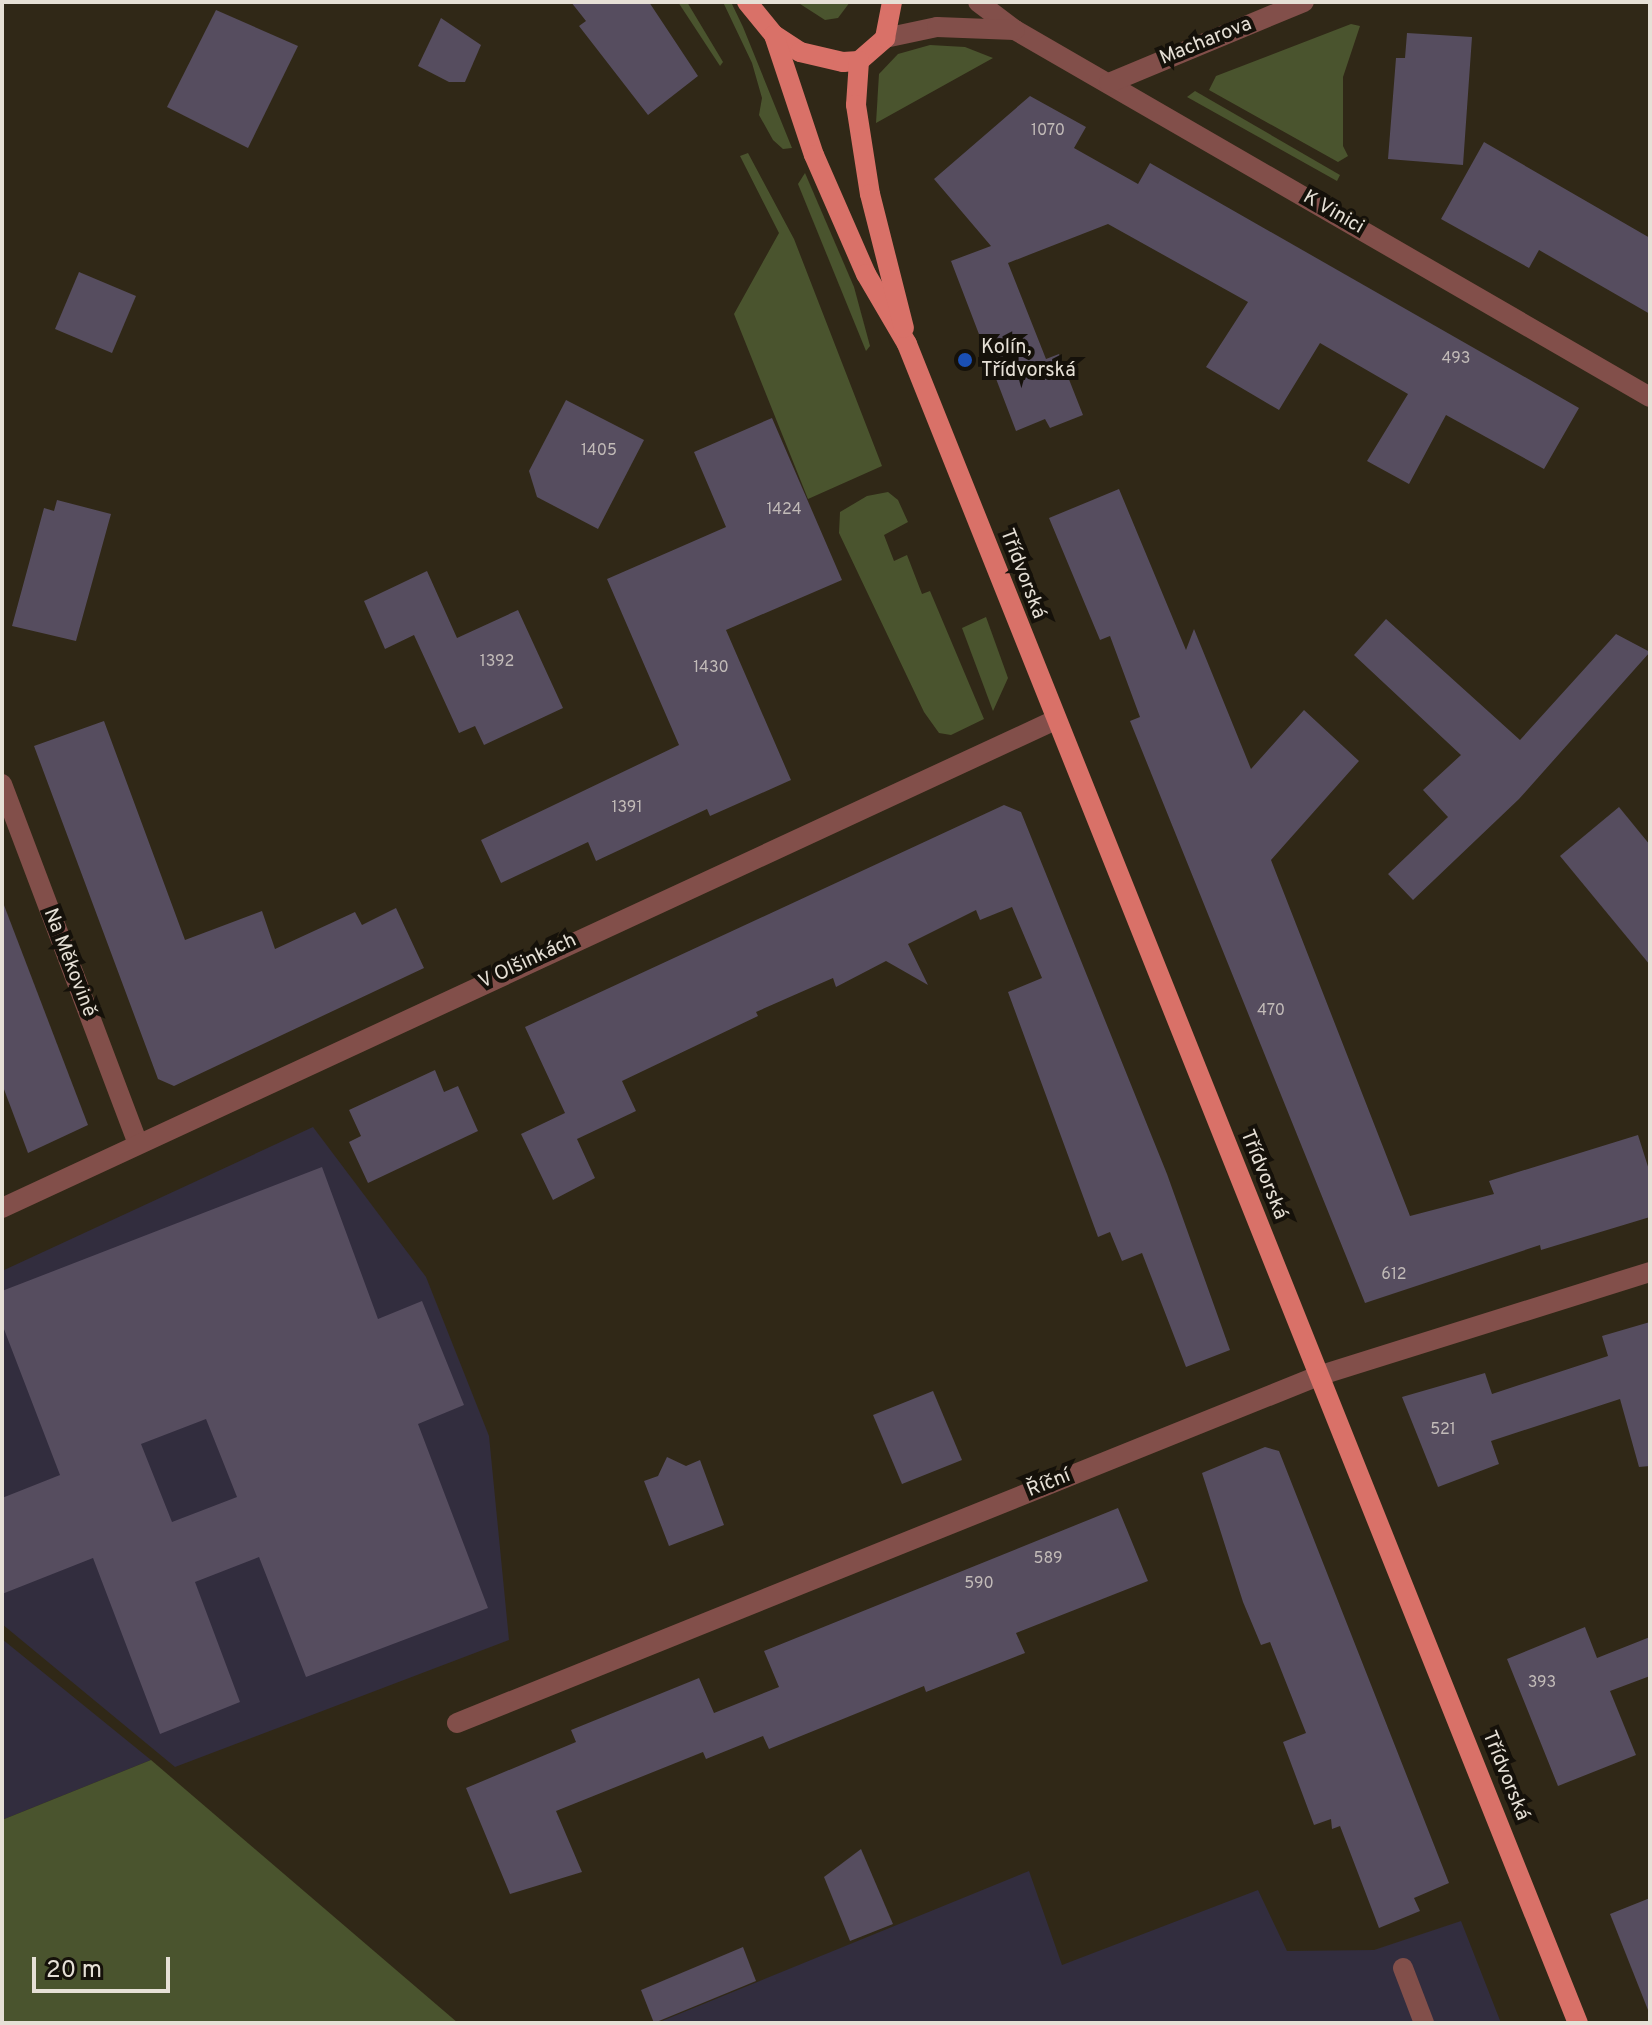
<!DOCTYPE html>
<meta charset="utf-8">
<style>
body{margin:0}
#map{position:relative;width:1652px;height:2025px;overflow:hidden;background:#302817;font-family:Overpass,sans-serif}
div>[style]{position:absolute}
.commercial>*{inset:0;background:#322d3e}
.green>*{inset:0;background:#4a542e}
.building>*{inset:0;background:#564d5f}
.minor>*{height:20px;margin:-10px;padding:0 10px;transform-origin:10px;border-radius:10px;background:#824f4a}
.major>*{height:20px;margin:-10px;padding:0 10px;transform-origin:10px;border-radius:10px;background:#d97168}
.dots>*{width:22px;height:22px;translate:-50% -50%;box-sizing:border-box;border:4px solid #15110a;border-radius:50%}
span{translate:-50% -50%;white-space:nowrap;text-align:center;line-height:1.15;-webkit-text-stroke:8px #15110a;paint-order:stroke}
.number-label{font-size:16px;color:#c2bbb8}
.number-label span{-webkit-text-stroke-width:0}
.street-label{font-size:20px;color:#e6e0d6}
.poi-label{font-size:20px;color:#e6e0d6}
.left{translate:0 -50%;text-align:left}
.frame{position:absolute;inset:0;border:4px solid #e6e0d6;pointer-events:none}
.scale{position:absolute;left:32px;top:1957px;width:138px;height:36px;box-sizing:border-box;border:4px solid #e6e0d6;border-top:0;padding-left:10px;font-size:24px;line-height:28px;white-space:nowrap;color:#e6e0d6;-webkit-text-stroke:6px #15110a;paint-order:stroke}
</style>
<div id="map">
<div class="commercial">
<div style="clip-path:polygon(313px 1127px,426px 1277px,489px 1436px,509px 1640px,175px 1767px,2px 1624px,2px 1271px)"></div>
<div style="clip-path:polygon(2px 1639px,151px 1760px,2px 1820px)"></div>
<div style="clip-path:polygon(1029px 1871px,1062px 1965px,1258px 1890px,1287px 1951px,1374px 1950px,1461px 1921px,1501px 2023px,657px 2023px)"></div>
</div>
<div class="green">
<div style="clip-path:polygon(678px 2px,687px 2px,723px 62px,720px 66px)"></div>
<div style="clip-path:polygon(723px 2px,731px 2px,743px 27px,792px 148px,783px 149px,773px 140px,759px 115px,762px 98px,752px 63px)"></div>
<div style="clip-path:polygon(797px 2px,850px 2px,838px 18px,825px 20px)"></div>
<div style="clip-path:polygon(1351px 24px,1360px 26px,1343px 77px,1343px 146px,1348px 156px,1338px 162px,1209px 90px,1216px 76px)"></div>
<div style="clip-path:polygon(930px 45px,965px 47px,993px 58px,876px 123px,879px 74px,898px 54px)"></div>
<div style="clip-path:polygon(1195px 91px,1340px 175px,1337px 181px,1187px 97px)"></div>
<div style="clip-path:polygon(748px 153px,794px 239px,882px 466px,808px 499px,734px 314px,779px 233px,740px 156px)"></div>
<div style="clip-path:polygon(805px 173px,854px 287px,870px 346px,866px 351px,798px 184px)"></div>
<div style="clip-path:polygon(888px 492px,898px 500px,908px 522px,884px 535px,894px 561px,907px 555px,922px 594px,930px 591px,984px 719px,951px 735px,939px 733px,924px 712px,839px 533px,840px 512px,867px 496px)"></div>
<div style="clip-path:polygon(986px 617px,1008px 678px,993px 711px,962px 628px)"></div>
<div style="clip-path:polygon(151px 1760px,458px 2023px,2px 2023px,2px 1820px)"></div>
</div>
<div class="building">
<div style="clip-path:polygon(571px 2px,649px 2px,698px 76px,648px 115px,579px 26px,586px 21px)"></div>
<div style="clip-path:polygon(216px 10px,298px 46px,248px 148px,167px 107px)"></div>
<div style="clip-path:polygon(441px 18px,481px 45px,465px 82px,449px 82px,418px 66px)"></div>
<div style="clip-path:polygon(1407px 33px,1472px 37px,1463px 165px,1388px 159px,1396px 58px,1405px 58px)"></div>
<div style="clip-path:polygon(1030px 96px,1086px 127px,1074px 148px,1138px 184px,1150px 163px,1579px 408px,1544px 469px,1446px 415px,1409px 484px,1367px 461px,1408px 394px,1320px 343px,1279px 410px,1206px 367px,1248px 302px,1108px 224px,1008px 263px,1046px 359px,1059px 354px,1083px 415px,1050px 428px,1045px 419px,1016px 431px,951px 261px,991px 246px,934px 179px)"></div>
<div style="clip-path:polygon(1484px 142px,1650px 238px,1650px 314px,1539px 250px,1529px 268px,1441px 219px)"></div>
<div style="clip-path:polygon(79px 272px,136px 296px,112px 353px,55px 329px)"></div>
<div style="clip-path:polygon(566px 400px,644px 440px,598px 529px,537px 497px,529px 471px)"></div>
<div style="clip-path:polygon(772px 418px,842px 580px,726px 630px,791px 780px,710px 816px,707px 809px,596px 861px,588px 842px,501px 883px,481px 840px,679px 745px,607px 579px,726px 527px,694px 452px)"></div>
<div style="clip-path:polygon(1119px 489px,1186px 650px,1194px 629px,1251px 769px,1304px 710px,1359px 761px,1271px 860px,1410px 1216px,1494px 1194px,1489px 1181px,1638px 1135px,1650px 1173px,1650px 1217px,1541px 1250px,1540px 1245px,1365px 1303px,1130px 721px,1140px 717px,1110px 636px,1100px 640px,1049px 518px)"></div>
<div style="clip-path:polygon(57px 500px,111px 514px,76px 641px,12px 626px,44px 508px,54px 511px)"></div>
<div style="clip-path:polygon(427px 571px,457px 638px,518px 610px,563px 708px,484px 745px,475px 726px,459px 733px,414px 635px,385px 649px,364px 601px)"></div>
<div style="clip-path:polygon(1386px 619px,1520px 740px,1616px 634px,1650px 652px,1519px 799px,1413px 900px,1388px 874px,1448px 817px,1423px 790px,1461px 755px,1354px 655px)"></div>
<div style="clip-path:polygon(104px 721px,185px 940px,262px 911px,275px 949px,355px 912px,362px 925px,396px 908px,424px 968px,174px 1086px,158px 1079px,34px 746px)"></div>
<div style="clip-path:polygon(1004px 805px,1021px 812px,1167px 1174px,1230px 1350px,1186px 1367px,1142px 1253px,1122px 1261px,1110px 1232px,1098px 1237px,1008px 992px,1042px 978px,1012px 907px,980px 920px,976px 910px,908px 944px,928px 985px,886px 961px,836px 987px,833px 978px,756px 1012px,758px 1016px,622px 1081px,636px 1111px,577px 1139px,595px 1178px,553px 1200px,521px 1134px,565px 1113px,525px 1027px)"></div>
<div style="clip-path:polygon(1619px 807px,1650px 845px,1650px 965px,1560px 856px)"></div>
<div style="clip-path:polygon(2px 900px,88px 1125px,28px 1153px,2px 1084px)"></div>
<div style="clip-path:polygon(435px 1070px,444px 1092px,458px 1086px,478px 1131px,368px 1183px,349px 1142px,361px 1136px,349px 1110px)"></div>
<div style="clip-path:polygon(evenodd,322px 1167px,378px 1319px,422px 1301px,464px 1405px,418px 1424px,488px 1608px,306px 1677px,259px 1557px,195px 1582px,240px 1702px,160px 1734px,93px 1558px,2px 1594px,2px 1498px,60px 1475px,2px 1324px,2px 1291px,322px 1167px,206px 1419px,237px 1497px,172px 1522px,141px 1444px,206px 1419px)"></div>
<div style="clip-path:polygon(1650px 1322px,1650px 1466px,1639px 1467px,1620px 1399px,1491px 1441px,1499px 1464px,1438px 1487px,1402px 1397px,1485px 1373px,1492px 1394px,1608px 1356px,1602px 1336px)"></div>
<div style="clip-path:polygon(933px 1391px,962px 1460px,902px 1484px,873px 1415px)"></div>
<div style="clip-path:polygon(1265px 1447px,1279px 1451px,1449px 1883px,1414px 1898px,1420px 1911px,1379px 1928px,1340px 1826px,1332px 1829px,1331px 1819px,1314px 1825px,1283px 1742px,1306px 1733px,1270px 1642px,1261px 1645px,1243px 1602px,1202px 1473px)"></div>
<div style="clip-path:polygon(667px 1457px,686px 1466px,700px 1460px,724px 1525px,669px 1546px,644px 1481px,658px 1476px)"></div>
<div style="clip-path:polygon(1118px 1508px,1148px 1581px,1016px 1633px,1025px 1653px,926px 1692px,924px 1686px,769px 1749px,763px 1736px,706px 1759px,703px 1752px,556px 1811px,582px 1872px,510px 1894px,466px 1788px,576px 1742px,571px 1730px,699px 1678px,714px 1713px,779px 1687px,764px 1651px)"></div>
<div style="clip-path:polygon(1585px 1627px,1597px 1658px,1650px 1637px,1650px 1676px,1610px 1691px,1636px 1755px,1558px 1786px,1507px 1659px)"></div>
<div style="clip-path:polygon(861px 1849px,893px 1924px,850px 1941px,824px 1877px)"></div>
<div style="clip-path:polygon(1650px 1898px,1650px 2010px,1648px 2010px,1610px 1914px)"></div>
<div style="clip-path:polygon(743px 1947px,756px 1981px,654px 2023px,641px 1990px)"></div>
</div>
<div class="minor">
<div style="left:978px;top:2px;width:46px;rotate:37.1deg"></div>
<div style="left:1015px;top:30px;width:733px;rotate:30.03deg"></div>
<div style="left:885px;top:38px;width:53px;rotate:-11.9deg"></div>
<div style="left:937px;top:27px;width:78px;rotate:2.2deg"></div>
<div style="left:1109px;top:83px;width:211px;rotate:-22.6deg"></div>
<div style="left:2px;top:784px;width:383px;rotate:69.3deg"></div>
<div style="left:2px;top:1208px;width:1161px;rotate:-24.86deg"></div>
<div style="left:457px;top:1723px;width:928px;rotate:-21.95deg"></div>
<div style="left:1318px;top:1376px;width:348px;rotate:-17.4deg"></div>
<div style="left:1403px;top:1968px;width:59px;rotate:69.1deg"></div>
</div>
<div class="major">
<div style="left:747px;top:2px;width:43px;rotate:50.7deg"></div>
<div style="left:774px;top:35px;width:31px;rotate:33deg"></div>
<div style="left:800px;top:52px;width:44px;rotate:13.1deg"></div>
<div style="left:843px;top:62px;width:16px;rotate:-4deg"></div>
<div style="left:859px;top:61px;width:35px;rotate:-41deg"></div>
<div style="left:885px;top:38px;width:37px;rotate:-79deg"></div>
<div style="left:774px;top:35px;width:126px;rotate:71.6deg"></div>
<div style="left:814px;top:155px;width:130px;rotate:66.4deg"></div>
<div style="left:866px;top:274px;width:81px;rotate:59.6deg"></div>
<div style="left:907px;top:344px;width:1808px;rotate:68.22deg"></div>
<div style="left:859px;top:61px;width:44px;rotate:93.9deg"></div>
<div style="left:856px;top:105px;width:90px;rotate:81.1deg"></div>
<div style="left:870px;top:194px;width:138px;rotate:75.8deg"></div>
</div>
<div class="dots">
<div style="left:965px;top:360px;background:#1a4fb4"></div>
</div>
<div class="number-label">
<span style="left:1048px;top:131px">1070</span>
<span style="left:1456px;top:359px">493</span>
<span style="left:599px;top:451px">1405</span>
<span style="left:784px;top:510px">1424</span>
<span style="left:497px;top:662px">1392</span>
<span style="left:711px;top:668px">1430</span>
<span style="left:627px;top:808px">1391</span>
<span style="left:1271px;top:1011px">470</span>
<span style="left:1394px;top:1275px">612</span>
<span style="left:1443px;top:1430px">521</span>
<span style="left:1048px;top:1559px">589</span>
<span style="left:979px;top:1584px">590</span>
<span style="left:1542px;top:1683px">393</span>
</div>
<div class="street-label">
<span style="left:1206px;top:42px;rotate:-22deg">Macharova</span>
<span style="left:1333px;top:213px;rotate:30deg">K Vinici</span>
<span style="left:1022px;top:574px;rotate:69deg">Třídvorská</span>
<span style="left:528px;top:962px;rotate:-25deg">V Olšinkách</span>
<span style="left:69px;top:963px;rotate:69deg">Na Měkovině</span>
<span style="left:1263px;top:1175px;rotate:68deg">Třídvorská</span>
<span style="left:1049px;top:1484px;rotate:-22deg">Říční</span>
<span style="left:1505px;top:1776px;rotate:68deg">Třídvorská</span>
</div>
<div class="poi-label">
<span class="left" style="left:981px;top:360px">Kolín,<br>Třídvorská</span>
</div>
<div class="frame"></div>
<div class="scale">20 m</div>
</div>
